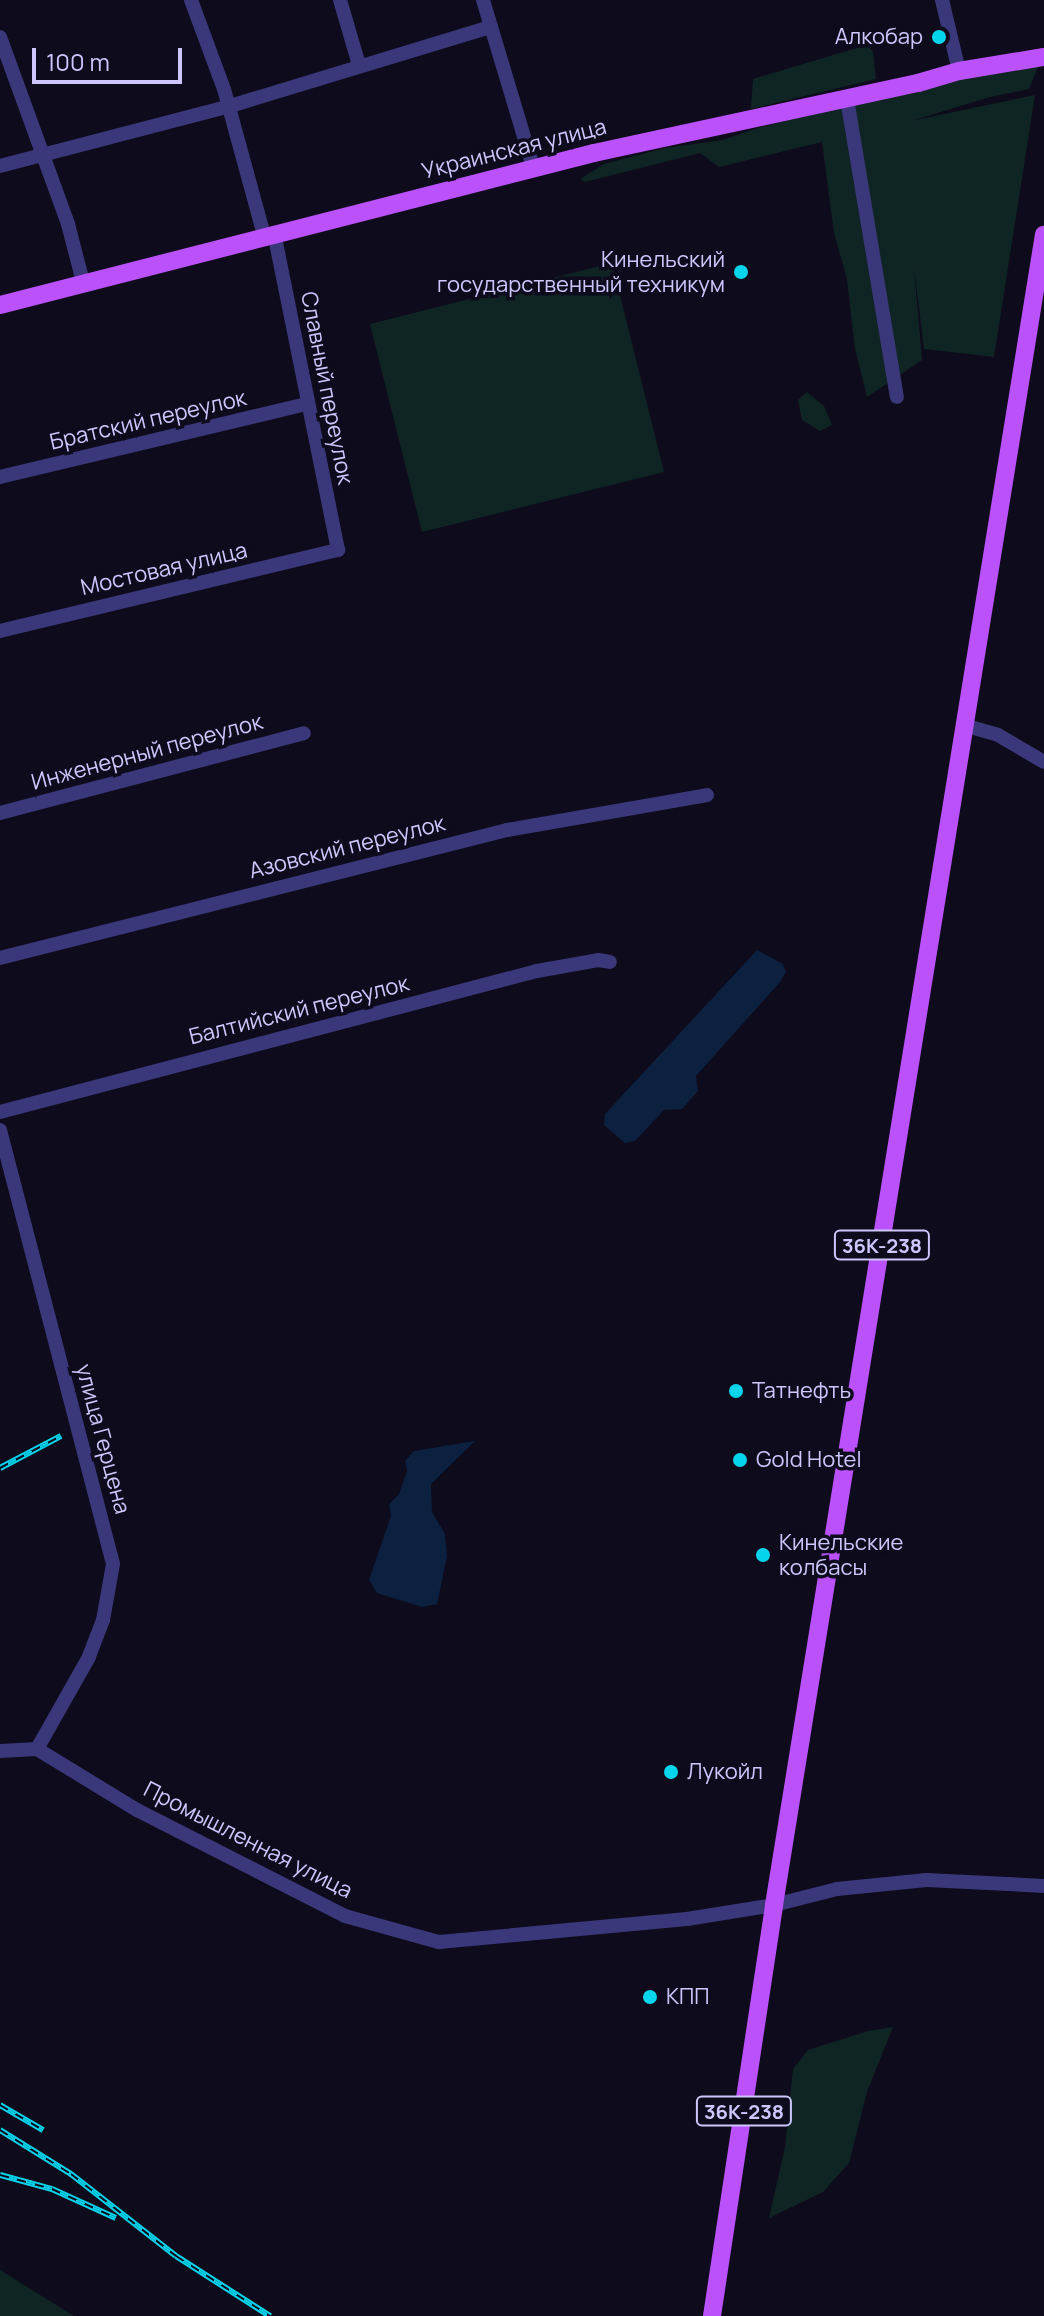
<!DOCTYPE html>
<meta charset="utf-8">
<style>
body{margin:0}
#map{position:relative;width:1044px;height:2316px;overflow:hidden;background:#0e0b1c;font-family:Manrope,sans-serif}
div>[style]{position:absolute}
.green>*{inset:0;background:#0f2524}
.water>*{inset:0;background:#0c203f}
.minor>*{height:14px;margin:-7px;padding:0 7px;transform-origin:7px;border-radius:7px;background:#3a377a}
.major>*{height:18px;margin:-9px;padding:0 9px;transform-origin:9px;border-radius:9px;background:#bb51fb}
.rail>*{height:6px;margin-top:-3px;transform-origin:0;background:repeating-linear-gradient(90deg,#0e0b1c 0 9px,#05d5ec 0 18px);box-sizing:border-box;border-block:2px solid #05d5ec}
.dots>*{width:22px;height:22px;translate:-50% -50%;box-sizing:border-box;border:4px solid #0e0b1c;border-radius:50%}
span{translate:-50% -50%;white-space:nowrap;text-align:center;line-height:1.15;-webkit-text-stroke:7px #0e0b1c;paint-order:stroke}
.shield-label span{padding:2px 6px;background:#0e0b1c;border:2px solid;border-radius:6px;-webkit-text-stroke-width:0}
.shield-label{font-size:20px;color:#cdc7fe;font-weight:700}
.poi-label{font-size:22px;color:#cdc7fe}
.right{translate:-100% -50%;text-align:right}
.left{translate:0 -50%;text-align:left}
.street-label{font-size:22px;color:#cdc7fe}
.scale{position:absolute;left:32px;top:48px;width:150px;height:36px;box-sizing:border-box;border:4px solid #cdc7fe;border-top:0;padding-left:10px;font-size:24px;line-height:28px;white-space:nowrap;color:#cdc7fe;-webkit-text-stroke:6px #0e0b1c;paint-order:stroke}
</style>
<div id="map">
<div class="green">
<div style="clip-path:polygon(867px 45px,873px 52px,876px 79px,751px 109px,753px 79px)"></div>
<div style="clip-path:polygon(1042px 57px,1029px 89px,990px 97px,911px 121px,1035px 95px,994px 357px,924px 349px,914px 267px,922px 360px,867px 397px,855px 349px,847px 279px,834px 233px,822px 142px,719px 167px,700px 153px,585px 182px,580px 179px,604px 164px,665px 148px,723px 140px,761px 127px)"></div>
<div style="clip-path:polygon(612px 263px,664px 472px,422px 532px,370px 324px)"></div>
<div style="clip-path:polygon(807px 392px,824px 406px,832px 425px,820px 431px,802px 420px,798px 400px)"></div>
<div style="clip-path:polygon(893px 2027px,867px 2092px,849px 2163px,823px 2192px,769px 2218px,785px 2147px,793px 2069px,808px 2050px,868px 2031px)"></div>
<div style="clip-path:polygon(0 2270px,74px 2316px,0 2316px)"></div>
</div>
<div class="water">
<div style="clip-path:polygon(757px 950px,783px 964px,786px 972px,780px 982px,696px 1076px,698px 1091px,682px 1109px,664px 1110px,635px 1141px,625px 1143px,604px 1125px,605px 1114px)"></div>
<div style="clip-path:polygon(475px 1441px,431px 1484px,432px 1512px,445px 1534px,447px 1556px,437px 1604px,422px 1607px,377px 1593px,369px 1580px,391px 1516px,389px 1505px,399px 1494px,407px 1471px,405px 1461px,414px 1451px)"></div>
</div>
<div class="minor">
<div style="left:191px;top:0;width:95px;rotate:69.7deg"></div>
<div style="left:224px;top:89px;width:151px;rotate:74.7deg"></div>
<div style="left:340px;top:0;width:68px;rotate:73.7deg"></div>
<div style="left:483px;top:0;width:177px;rotate:73.3deg"></div>
<div style="left:942px;top:0;width:73px;rotate:76.5deg"></div>
<div style="left:0;top:37px;width:199px;rotate:70deg"></div>
<div style="left:68px;top:224px;width:60px;rotate:75.5deg"></div>
<div style="left:847px;top:99px;width:302px;rotate:80.5deg"></div>
<div style="left:0;top:166px;width:235px;rotate:-14.6deg"></div>
<div style="left:227px;top:107px;width:276px;rotate:-16.9deg"></div>
<div style="left:0;top:477px;width:315px;rotate:-13.4deg"></div>
<div style="left:0;top:631px;width:348px;rotate:-13.5deg"></div>
<div style="left:338px;top:550px;width:322px;rotate:-101.4deg"></div>
<div style="left:967px;top:726px;width:32px;rotate:16deg"></div>
<div style="left:998px;top:735px;width:53px;rotate:30.4deg"></div>
<div style="left:0;top:813px;width:314px;rotate:-14.7deg"></div>
<div style="left:0;top:958px;width:523px;rotate:-14.17deg"></div>
<div style="left:507px;top:830px;width:203px;rotate:-9.9deg"></div>
<div style="left:0;top:1112px;width:555px;rotate:-14.71deg"></div>
<div style="left:537px;top:971px;width:62px;rotate:-10.2deg"></div>
<div style="left:598px;top:960px;width:12px;rotate:9deg"></div>
<div style="left:0;top:1130px;width:448px;rotate:75.4deg"></div>
<div style="left:113px;top:1564px;width:57px;rotate:100.1deg"></div>
<div style="left:103px;top:1620px;width:40px;rotate:111deg"></div>
<div style="left:89px;top:1657px;width:106px;rotate:119.5deg"></div>
<div style="left:0;top:1751px;width:37px;rotate:-3deg"></div>
<div style="left:37px;top:1749px;width:117px;rotate:31.4deg"></div>
<div style="left:137px;top:1810px;width:233px;rotate:27deg"></div>
<div style="left:345px;top:1916px;width:98px;rotate:15.5deg"></div>
<div style="left:439px;top:1942px;width:249px;rotate:-5.3deg"></div>
<div style="left:687px;top:1919px;width:88px;rotate:-9.1deg"></div>
<div style="left:774px;top:1905px;width:65px;rotate:-14.3deg"></div>
<div style="left:837px;top:1889px;width:90px;rotate:-5.7deg"></div>
<div style="left:927px;top:1880px;width:117px;rotate:2.9deg"></div>
</div>
<div class="major">
<div style="left:0;top:305px;width:613px;rotate:-14.35deg"></div>
<div style="left:594px;top:153px;width:331px;rotate:-12.2deg"></div>
<div style="left:918px;top:83px;width:43px;rotate:-16.3deg"></div>
<div style="left:959px;top:71px;width:86px;rotate:-9.4deg"></div>
<div style="left:712px;top:2316px;width:416px;rotate:-81.4deg"></div>
<div style="left:774px;top:1905px;width:1692px;rotate:-80.82deg"></div>
</div>
<div class="rail">
<div style="left:0;top:1468px;width:69px;rotate:-27.7deg"></div>
<div style="left:0;top:2105px;width:50px;rotate:30.2deg"></div>
<div style="left:0;top:2130px;width:84px;rotate:31.8deg"></div>
<div style="left:71px;top:2174px;width:133px;rotate:38deg"></div>
<div style="left:176px;top:2256px;width:112px;rotate:32.6deg"></div>
<div style="left:0;top:2175px;width:54px;rotate:15.1deg"></div>
<div style="left:52px;top:2189px;width:70px;rotate:24.4deg"></div>
</div>
<div class="dots">
<div style="left:939px;top:37px;background:#05d5ec"></div>
<div style="left:741px;top:272px;background:#05d5ec"></div>
<div style="left:736px;top:1391px;background:#05d5ec"></div>
<div style="left:740px;top:1460px;background:#05d5ec"></div>
<div style="left:763px;top:1555px;background:#05d5ec"></div>
<div style="left:671px;top:1772px;background:#05d5ec"></div>
<div style="left:650px;top:1997px;background:#05d5ec"></div>
</div>
<div class="shield-label">
<span style="left:882px;top:1245px">36К-238</span>
<span style="left:744px;top:2111px">36К-238</span>
</div>
<div class="poi-label">
<span class="right" style="left:923px;top:37px">Алкобар</span>
<span class="right" style="left:725px;top:272px">Кинельский<br>государственный техникум</span>
<span class="left" style="left:752px;top:1391px">Татнефть</span>
<span class="left" style="left:756px;top:1460px">Gold Hotel</span>
<span class="left" style="left:779px;top:1555px">Кинельские<br>колбасы</span>
<span class="left" style="left:687px;top:1772px">Лукойл</span>
<span class="left" style="left:666px;top:1997px">КПП</span>
</div>
<div class="street-label">
<span style="left:514px;top:149px;rotate:-14deg">Украинская улица</span>
<span style="left:327px;top:388px;rotate:79deg">Славный переулок</span>
<span style="left:148px;top:420px;rotate:-13deg">Братский переулок</span>
<span style="left:164px;top:569px;rotate:-13deg">Мостовая улица</span>
<span style="left:147px;top:752px;rotate:-15deg">Инженерный переулок</span>
<span style="left:347px;top:847px;rotate:-14deg">Азовский переулок</span>
<span style="left:299px;top:1010px;rotate:-14deg">Балтийский переулок</span>
<span style="left:103px;top:1439px;rotate:75deg">улица Герцена</span>
<span style="left:248px;top:1840px;rotate:27deg">Промышленная улица</span>
</div>
<div class="scale">100 m</div>
</div>
